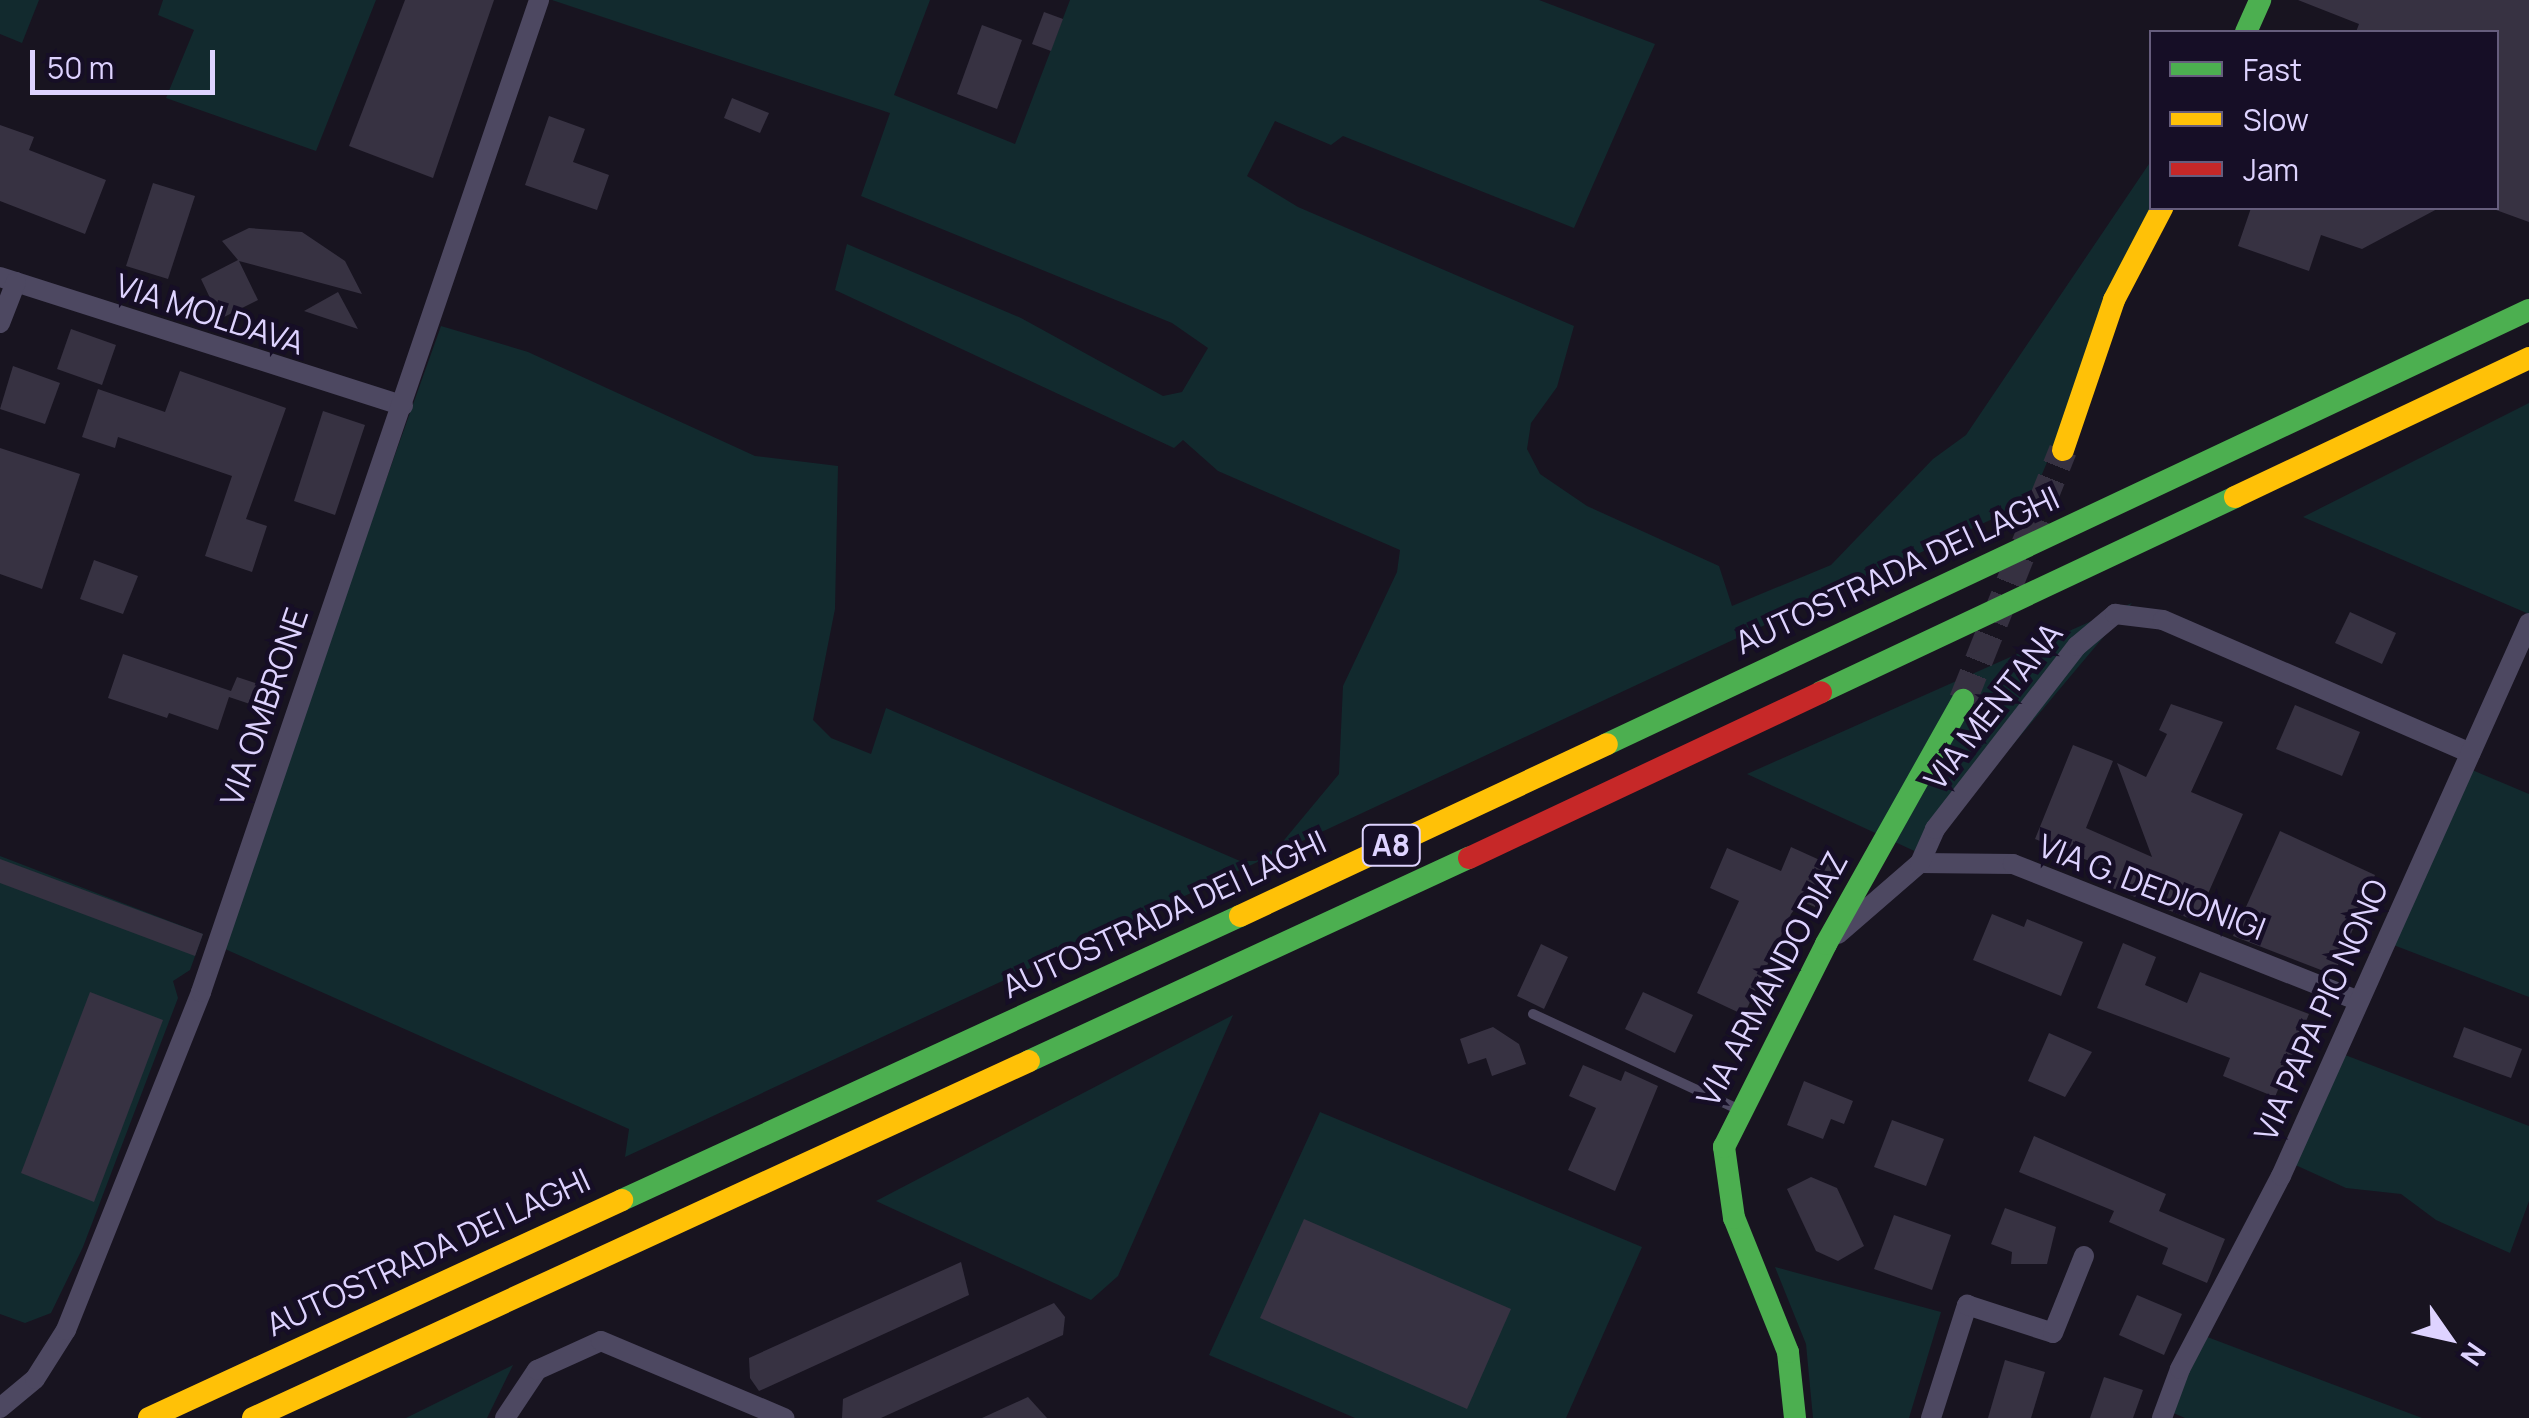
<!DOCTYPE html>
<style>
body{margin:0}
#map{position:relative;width:2529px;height:1418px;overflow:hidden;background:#181420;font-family:Manrope,sans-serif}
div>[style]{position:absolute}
.green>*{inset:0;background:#122a2e}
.building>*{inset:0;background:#373242}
.secondary-tunnel>*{height:28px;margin-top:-14px;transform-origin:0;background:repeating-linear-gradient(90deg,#363141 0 28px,transparent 0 42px)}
.lane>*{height:10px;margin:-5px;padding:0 5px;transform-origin:5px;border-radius:5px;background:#4d4861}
.street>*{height:20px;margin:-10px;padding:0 10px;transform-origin:10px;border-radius:10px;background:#4d4861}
.fast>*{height:22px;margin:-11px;padding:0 11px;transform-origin:11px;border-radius:11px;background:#4caf50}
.slow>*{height:22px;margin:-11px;padding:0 11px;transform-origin:11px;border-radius:11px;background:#ffc107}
.jam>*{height:22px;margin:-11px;padding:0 11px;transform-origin:11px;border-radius:11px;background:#c62828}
span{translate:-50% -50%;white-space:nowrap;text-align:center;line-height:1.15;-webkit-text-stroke:9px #160e26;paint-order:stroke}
.shield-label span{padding:2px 8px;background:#160e26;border:2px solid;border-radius:8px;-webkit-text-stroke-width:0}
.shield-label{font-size:30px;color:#ded3ff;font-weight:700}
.street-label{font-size:32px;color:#ded3ff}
.legend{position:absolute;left:2149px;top:30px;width:350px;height:180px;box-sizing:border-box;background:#160e26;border:2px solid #665d7d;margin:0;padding:12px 18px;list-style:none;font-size:30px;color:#ded3ff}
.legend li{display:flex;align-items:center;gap:20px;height:50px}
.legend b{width:50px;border:2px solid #665d7d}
.north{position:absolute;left:2399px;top:1288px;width:100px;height:100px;-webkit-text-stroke:8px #160e26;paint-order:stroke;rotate:124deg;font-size:28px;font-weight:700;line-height:40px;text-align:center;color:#ded3ff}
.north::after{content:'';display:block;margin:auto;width:35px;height:45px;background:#ded3ff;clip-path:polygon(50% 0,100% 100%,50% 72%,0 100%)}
.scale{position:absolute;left:30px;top:50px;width:185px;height:45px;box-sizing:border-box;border:5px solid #ded3ff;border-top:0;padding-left:12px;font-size:30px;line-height:35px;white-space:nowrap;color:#ded3ff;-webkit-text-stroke:8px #160e26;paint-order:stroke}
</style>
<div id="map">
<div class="green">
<div style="clip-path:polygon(0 0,39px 0,22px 43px,0 34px)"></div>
<div style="clip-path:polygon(163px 0,376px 0,316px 151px,166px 98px,194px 30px,158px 15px)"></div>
<div style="clip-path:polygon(552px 0,930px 0,894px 95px,1015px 144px,1070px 0,1539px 0,1655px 44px,1574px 228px,1343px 136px,1331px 145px,1275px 121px,1247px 176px,1298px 207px,1574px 326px,1557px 387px,1531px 423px,1527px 449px,1540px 474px,1587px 506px,1719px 566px,1732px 606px,1831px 565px,1933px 459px,1966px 435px,2151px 161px,2152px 208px,2031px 501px,625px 1157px,629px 1129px,225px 949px,224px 933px,441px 326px,528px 352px,755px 456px,838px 466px,835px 609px,813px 720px,831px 738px,871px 754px,886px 708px,1240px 861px,1256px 861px,1280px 845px,1339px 774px,1343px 686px,1397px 572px,1400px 550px,1218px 471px,1183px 440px,1174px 448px,835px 290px,847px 244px,1021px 318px,1163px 396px,1182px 392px,1208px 348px,1172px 323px,861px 196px,890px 113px)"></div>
<div style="clip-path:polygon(2529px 403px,2529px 614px,2303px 517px)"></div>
<div style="clip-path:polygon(2132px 603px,1921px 854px,1747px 774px)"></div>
<div style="clip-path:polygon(2465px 767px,2529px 794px,2529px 997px,2383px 941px)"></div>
<div style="clip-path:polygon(0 856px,203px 934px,190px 970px,173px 981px,178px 998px,83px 1247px,51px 1313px,25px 1323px,0 1314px)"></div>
<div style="clip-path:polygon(1233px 1015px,1118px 1276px,1091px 1300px,876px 1201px)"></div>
<div style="clip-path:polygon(2340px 1053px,2529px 1126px,2529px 1201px,2510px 1253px,2436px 1220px,2401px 1194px,2346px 1188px,2291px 1163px)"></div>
<div style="clip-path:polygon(1320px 1112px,1642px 1247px,1566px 1418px,1355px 1418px,1209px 1355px)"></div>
<div style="clip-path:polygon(1775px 1267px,1941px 1312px,1909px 1418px,1813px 1418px,1806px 1344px)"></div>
<div style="clip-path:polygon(2202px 1335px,2422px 1418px,2185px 1418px,2171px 1412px)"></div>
<div style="clip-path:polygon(513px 1365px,487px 1418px,406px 1418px)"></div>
</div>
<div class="building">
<div style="clip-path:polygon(405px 0,494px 0,433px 178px,349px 146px)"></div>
<div style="clip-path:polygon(2298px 0,2529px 0,2529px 222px,2496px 210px,2496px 32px,2356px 32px,2359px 24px)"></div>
<div style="clip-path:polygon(1044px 12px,1063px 19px,1051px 51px,1032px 44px)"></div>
<div style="clip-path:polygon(982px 25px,1022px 40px,997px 109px,957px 94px)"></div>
<div style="clip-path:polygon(732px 98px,769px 113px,760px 133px,724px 118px)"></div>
<div style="clip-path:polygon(549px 116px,585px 129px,573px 162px,609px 175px,597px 210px,525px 185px)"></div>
<div style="clip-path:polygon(0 125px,34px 137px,29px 150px,106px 180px,85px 234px,0 201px)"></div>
<div style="clip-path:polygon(153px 183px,195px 196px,168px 279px,126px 266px)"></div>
<div style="clip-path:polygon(2251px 208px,2439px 208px,2362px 249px,2321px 235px,2309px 271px,2238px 246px)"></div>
<div style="clip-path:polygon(249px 228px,302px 232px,345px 261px,362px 294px,239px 261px,258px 300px,220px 319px,201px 279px,238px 260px,222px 241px)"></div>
<div style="clip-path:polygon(338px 292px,358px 329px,304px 311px)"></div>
<div style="clip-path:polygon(71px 329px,116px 345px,102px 385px,57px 369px)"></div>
<div style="clip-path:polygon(13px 366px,60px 383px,45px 424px,0 409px)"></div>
<div style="clip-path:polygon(180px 371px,286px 408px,246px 519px,267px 526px,252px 572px,205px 556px,232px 476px,118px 437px,115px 448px,82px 437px,98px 389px,165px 412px)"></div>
<div style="clip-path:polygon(323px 411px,365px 425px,335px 515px,294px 501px)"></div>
<div style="clip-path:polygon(0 448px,80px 474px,42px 589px,0 574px)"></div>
<div style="clip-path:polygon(94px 560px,138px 576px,123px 614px,80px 599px)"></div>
<div style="clip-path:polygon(2350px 612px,2396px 633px,2382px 664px,2335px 643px)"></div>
<div style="clip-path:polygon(123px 654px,231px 691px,237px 677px,261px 685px,253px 705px,229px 697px,218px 730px,169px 713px,167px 718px,108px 698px)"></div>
<div style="clip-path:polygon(2171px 704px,2223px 722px,2191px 792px,2243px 814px,2196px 921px,2097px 882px,2104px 867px,2035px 839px,2073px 745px,2113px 761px,2086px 828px,2152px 857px,2117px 763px,2146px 777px,2167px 734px,2159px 730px)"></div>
<div style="clip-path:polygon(2295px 705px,2360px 732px,2342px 776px,2276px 749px)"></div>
<div style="clip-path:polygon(2280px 831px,2375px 875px,2334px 975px,2233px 936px)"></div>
<div style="clip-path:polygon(1791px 847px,1833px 866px,1815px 907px,1801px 901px,1791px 914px,1744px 1015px,1697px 993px,1739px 901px,1710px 888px,1727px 848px,1781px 871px)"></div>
<div style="clip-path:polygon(0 859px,203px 934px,195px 956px,0 883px)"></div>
<div style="clip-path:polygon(1992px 914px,2024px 927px,2027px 919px,2083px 942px,2061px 996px,1973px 960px)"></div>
<div style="clip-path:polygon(2123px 943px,2156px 957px,2145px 985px,2187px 1003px,2200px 972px,2309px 1014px,2275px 1097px,2223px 1076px,2230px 1058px,2097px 1008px)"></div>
<div style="clip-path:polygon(1541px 944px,1568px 957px,1544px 1009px,1517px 996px)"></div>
<div style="clip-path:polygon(90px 992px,163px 1020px,94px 1202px,21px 1173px)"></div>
<div style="clip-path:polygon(1643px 992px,1693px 1015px,1675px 1053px,1625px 1029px)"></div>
<div style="clip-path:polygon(1493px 1027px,1519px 1044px,1526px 1064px,1492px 1076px,1486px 1058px,1468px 1064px,1460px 1039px)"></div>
<div style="clip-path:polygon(2464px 1027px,2522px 1049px,2511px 1078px,2453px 1057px)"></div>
<div style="clip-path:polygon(2049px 1033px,2092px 1052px,2065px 1097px,2028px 1081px)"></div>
<div style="clip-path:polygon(1583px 1065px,1621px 1081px,1625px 1071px,1658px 1086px,1615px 1191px,1568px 1170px,1596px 1108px,1569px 1096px)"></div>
<div style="clip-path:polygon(1804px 1081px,1853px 1101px,1844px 1124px,1831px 1119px,1823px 1139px,1787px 1125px)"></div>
<div style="clip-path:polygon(1892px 1120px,1944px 1139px,1926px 1186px,1874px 1167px)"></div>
<div style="clip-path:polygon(2034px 1136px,2166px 1194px,2159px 1211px,2225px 1239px,2207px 1283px,2162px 1264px,2168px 1248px,2109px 1222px,2114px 1211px,2019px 1172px)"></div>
<div style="clip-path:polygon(1811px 1177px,1837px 1188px,1864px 1246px,1838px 1261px,1816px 1251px,1787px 1189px)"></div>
<div style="clip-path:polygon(2005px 1208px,2056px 1227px,2047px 1264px,2011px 1264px,2012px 1252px,1991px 1244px)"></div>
<div style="clip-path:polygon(1894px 1215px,1951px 1235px,1932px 1290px,1874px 1269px)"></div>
<div style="clip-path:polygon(1304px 1219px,1511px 1309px,1467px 1409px,1260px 1318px)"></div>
<div style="clip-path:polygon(961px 1262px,969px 1295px,759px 1391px,750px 1378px,749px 1358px)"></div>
<div style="clip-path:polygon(2137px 1295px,2182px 1314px,2164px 1355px,2119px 1335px)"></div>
<div style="clip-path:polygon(1054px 1303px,1065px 1317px,1063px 1335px,881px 1418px,842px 1418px,843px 1399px)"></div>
<div style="clip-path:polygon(2005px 1360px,2045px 1372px,2031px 1418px,1988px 1418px)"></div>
<div style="clip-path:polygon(2104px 1377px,2143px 1390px,2133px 1418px,2090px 1418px)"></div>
<div style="clip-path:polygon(1028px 1397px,1047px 1418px,982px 1418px)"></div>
</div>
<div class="secondary-tunnel">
<div style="left:1963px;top:700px;width:269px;rotate:-68.2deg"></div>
</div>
<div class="lane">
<div style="left:1533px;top:1014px;width:226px;rotate:24.9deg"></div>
</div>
<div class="street">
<div style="left:0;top:277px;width:423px;rotate:17.7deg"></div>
<div style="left:0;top:323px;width:44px;rotate:-68.7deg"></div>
<div style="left:1920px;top:863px;width:93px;rotate:0.6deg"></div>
<div style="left:2013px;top:864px;width:370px;rotate:21.6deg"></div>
<div style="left:1838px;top:934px;width:108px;rotate:-40.9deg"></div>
<div style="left:1920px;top:863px;width:37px;rotate:-66deg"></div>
<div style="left:1935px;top:829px;width:232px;rotate:-52.2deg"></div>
<div style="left:2077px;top:646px;width:50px;rotate:-40.1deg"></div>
<div style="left:2115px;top:614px;width:48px;rotate:7.1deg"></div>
<div style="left:2163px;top:620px;width:335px;rotate:23.4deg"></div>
<div style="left:0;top:1408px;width:45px;rotate:-39.6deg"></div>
<div style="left:35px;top:1379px;width:58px;rotate:-57.7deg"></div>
<div style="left:66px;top:1330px;width:364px;rotate:-68.2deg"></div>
<div style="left:201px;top:992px;width:1048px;rotate:-71.18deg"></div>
<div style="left:505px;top:1418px;width:58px;rotate:-56.3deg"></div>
<div style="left:537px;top:1370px;width:70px;rotate:-24.4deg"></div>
<div style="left:601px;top:1341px;width:199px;rotate:22.8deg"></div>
<div style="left:1931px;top:1418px;width:119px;rotate:-72.3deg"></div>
<div style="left:1967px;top:1305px;width:90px;rotate:18deg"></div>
<div style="left:2053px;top:1333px;width:83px;rotate:-68.1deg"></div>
<div style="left:2162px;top:1418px;width:52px;rotate:-69.8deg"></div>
<div style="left:2180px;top:1369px;width:218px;rotate:-62.4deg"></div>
<div style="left:2281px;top:1176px;width:606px;rotate:-65.85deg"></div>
</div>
<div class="fast">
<div style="left:2246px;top:32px;width:35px;rotate:-66deg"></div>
<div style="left:1821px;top:692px;width:458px;rotate:-25.2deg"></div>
<div style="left:1607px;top:744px;width:1019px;rotate:-25.21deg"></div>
<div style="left:1029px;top:1061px;width:485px;rotate:-24.8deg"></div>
<div style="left:622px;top:1200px;width:680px;rotate:-24.68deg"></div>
<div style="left:1795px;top:1418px;width:66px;rotate:-96.1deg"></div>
<div style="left:1788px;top:1352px;width:144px;rotate:-111.9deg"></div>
<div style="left:1734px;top:1218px;width:72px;rotate:-98deg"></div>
<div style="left:1724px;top:1147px;width:227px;rotate:-63.3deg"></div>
<div style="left:1826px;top:944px;width:280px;rotate:-60.7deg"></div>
</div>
<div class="slow">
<div style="left:2063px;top:450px;width:158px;rotate:-71.2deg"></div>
<div style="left:2114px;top:300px;width:104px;rotate:-62.4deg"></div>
<div style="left:2235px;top:497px;width:325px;rotate:-25.3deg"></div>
<div style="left:1240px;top:916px;width:405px;rotate:-25.1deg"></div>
<div style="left:149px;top:1418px;width:521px;rotate:-24.74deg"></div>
<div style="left:253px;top:1418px;width:854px;rotate:-24.7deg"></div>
</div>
<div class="jam">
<div style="left:1469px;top:858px;width:389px;rotate:-25.2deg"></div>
</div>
<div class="shield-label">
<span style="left:1391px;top:845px">A8</span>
</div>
<div class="street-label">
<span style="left:210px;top:314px;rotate:18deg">VIA MOLDAVA</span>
<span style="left:1897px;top:570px;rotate:-25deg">AUTOSTRADA DEI LAGHI</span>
<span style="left:1993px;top:706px;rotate:-52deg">VIA MENTANA</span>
<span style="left:264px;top:707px;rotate:-71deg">VIA OMBRONE</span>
<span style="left:2152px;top:887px;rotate:21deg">VIA G. DEDIONIGI</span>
<span style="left:1164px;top:914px;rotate:-25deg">AUTOSTRADA DEI LAGHI</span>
<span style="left:1772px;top:979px;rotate:-62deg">VIA ARMANDO DIAZ</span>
<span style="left:2321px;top:1010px;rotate:-66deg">VIA PAPA PIO NONO</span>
<span style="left:428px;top:1252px;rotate:-25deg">AUTOSTRADA DEI LAGHI</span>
</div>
<ul class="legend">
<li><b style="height:12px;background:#4caf50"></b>Fast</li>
<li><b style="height:12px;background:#ffc107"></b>Slow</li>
<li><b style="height:12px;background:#c62828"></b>Jam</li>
</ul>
<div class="north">N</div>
<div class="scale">50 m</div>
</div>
